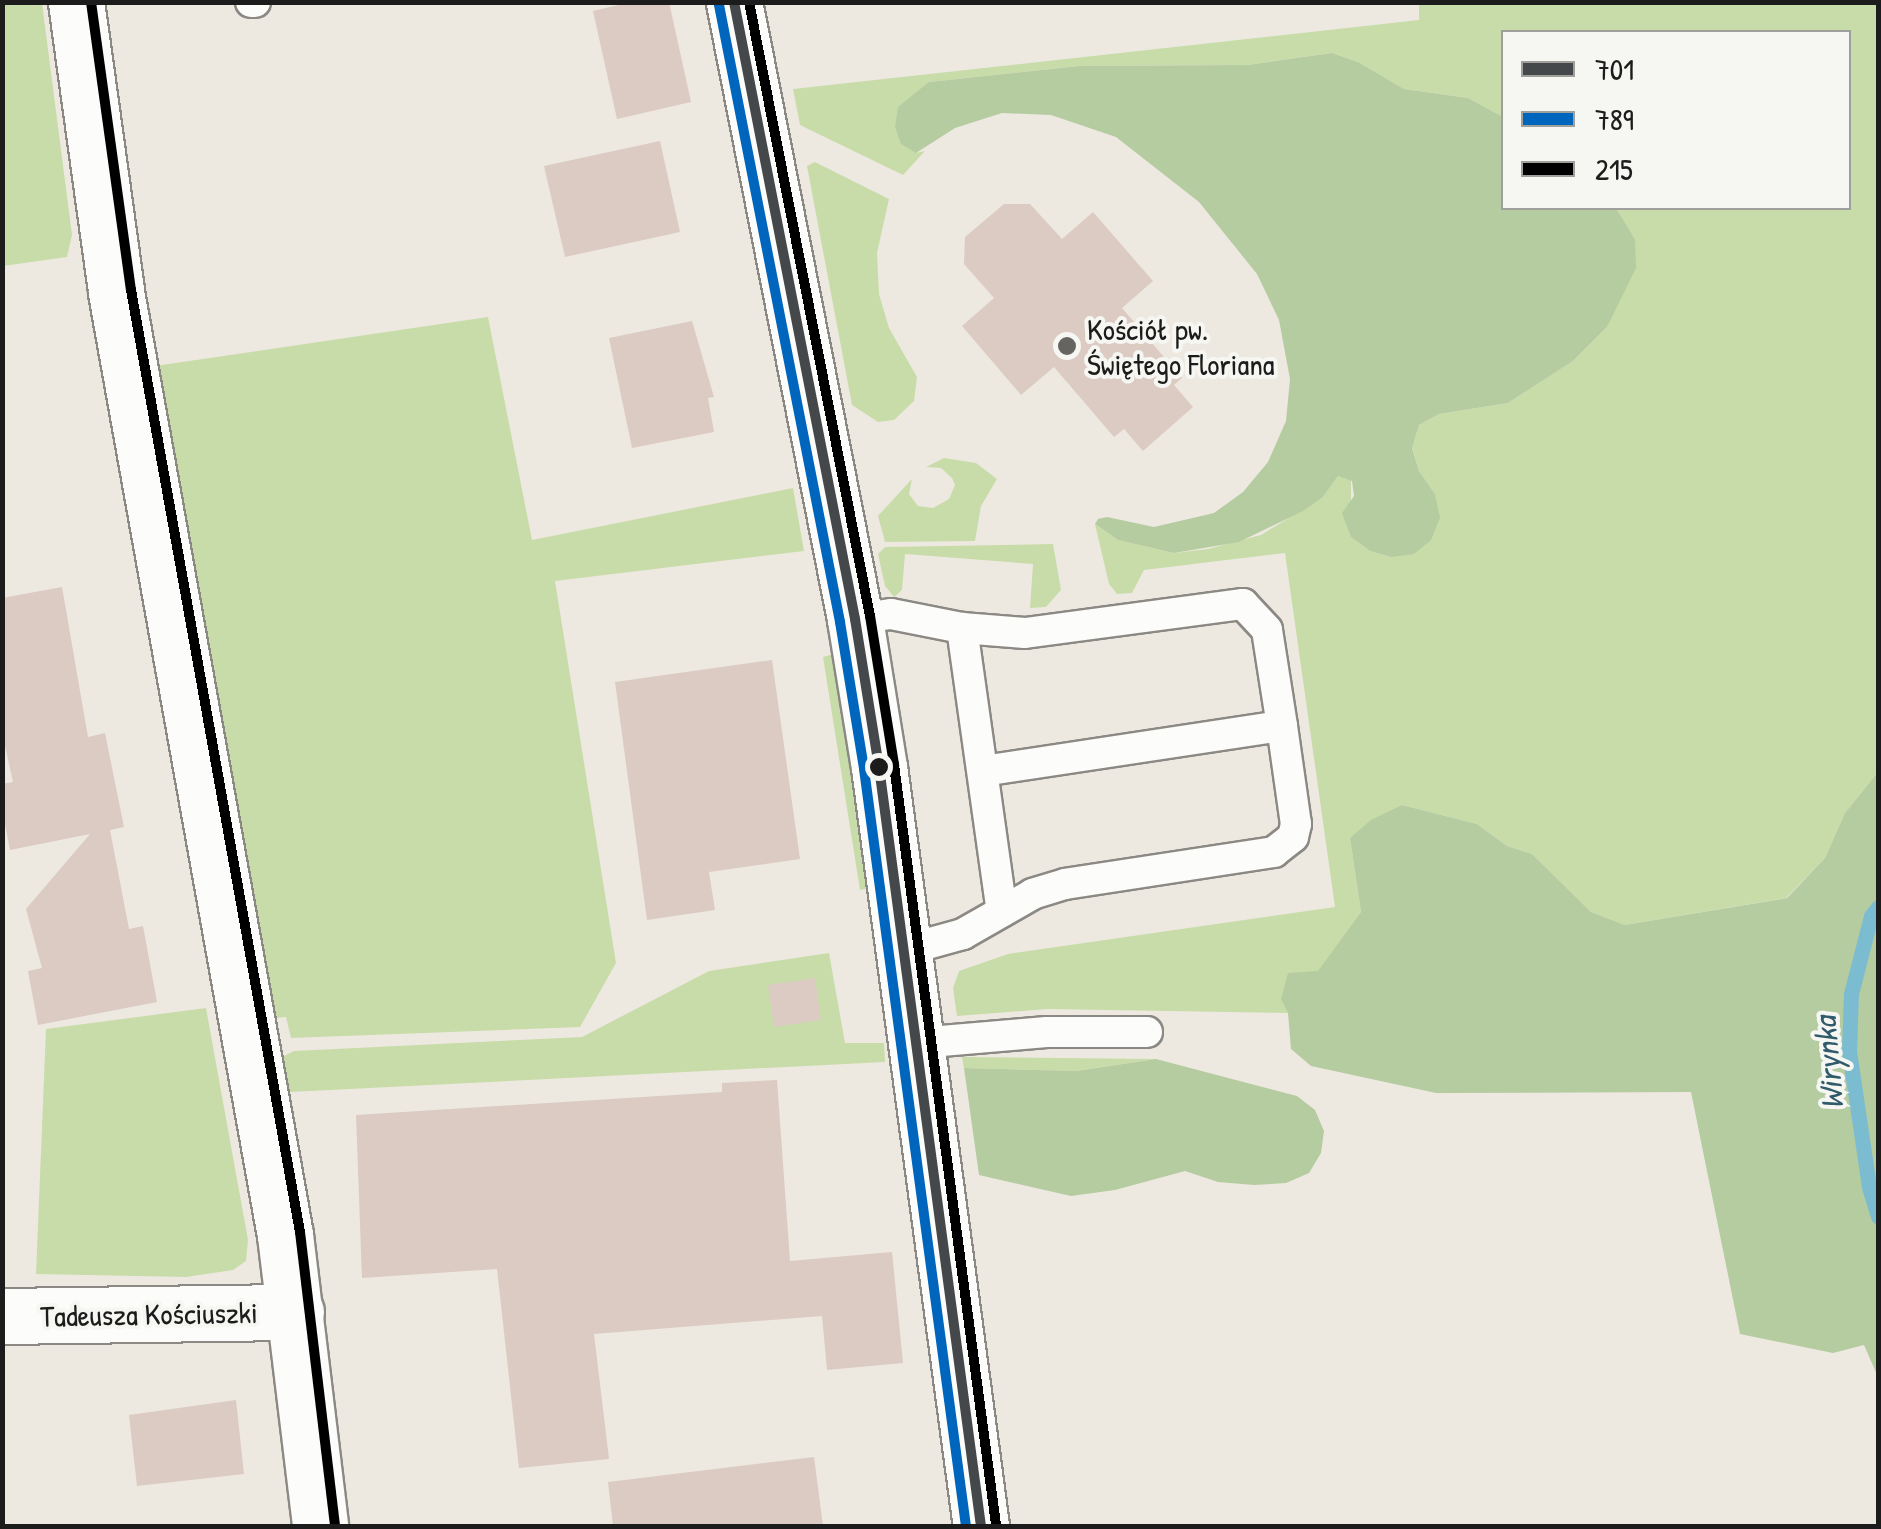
<!DOCTYPE html>
<meta charset="utf-8">
<style>
body{margin:0}
#map{position:relative;width:1881px;height:1529px;overflow:hidden;background:#eee9e0;font-family:"Patrick Hand",sans-serif}
div>[style]{position:absolute}
.green>*{inset:0;background:#c8dca9}
.forest>*{inset:0;background:#b5cba0}
.stream>*{height:15px;margin:-7.5px;padding:0 7.5px;transform-origin:7.5px;border-radius:7.5px;background:#7bbcd0}
.building>*{inset:0;background:#dbcbc3}
.roads{filter:drop-shadow(2px 0 #8c8984) drop-shadow(-2px 0 #8c8984) drop-shadow(0 2px #8c8984) drop-shadow(0 -2px #8c8984)}
.lane>*{height:30px;margin:-15px;padding:0 15px;transform-origin:15px;border-radius:15px;background:#fcfcfa}
.street>*{height:55px;margin:-27.5px;padding:0 27.5px;transform-origin:27.5px;border-radius:27.5px;background:#fcfcfa}
.secondary>*{height:55px;margin:-27.5px;padding:0 27.5px;transform-origin:27.5px;border-radius:27.5px;background:#fcfcfa}
.bus-1>*{height:10px;margin:-5px;padding:0 5px;transform-origin:5px;border-radius:5px;background:#45484a}
.bus-2>*{height:10px;margin:-5px;padding:0 5px;transform-origin:5px;border-radius:5px;background:#0065bd}
.bus-3>*{height:10px;margin:-5px;padding:0 5px;transform-origin:5px;border-radius:5px;background:#000}
.dots>*{width:28px;height:28px;translate:-50% -50%;box-sizing:border-box;border:5px solid #f6f6f2;border-radius:50%}
span{translate:-50% -50%;white-space:nowrap;text-align:center;line-height:1.15;-webkit-text-stroke:8px #f6f6f2;paint-order:stroke}
.poi-label{font-size:30px;color:#1c1c1c}
.left{translate:0 -50%;text-align:left}
.street-label{font-size:30px;color:#1c1c1c}
.water-label{font-size:32px;color:#315b6a;font-style:italic}
.frame{position:absolute;inset:0;border:5px solid #1c1c1c;pointer-events:none}
.legend{position:absolute;left:1501px;top:30px;width:350px;height:180px;box-sizing:border-box;background:#f6f6f2;border:2px solid #9f9f9c;margin:0;padding:12px 18px;list-style:none;font-size:30px;color:#1c1c1c}
.legend li{display:flex;align-items:center;gap:20px;height:50px}
.legend b{width:50px;border:2px solid #9f9f9c}
</style>
<div id="map">
<div class="green">
<div style="clip-path:polygon(2px 3px,42px 3px,72px 235px,67px 257px,3px 266px)"></div>
<div style="clip-path:polygon(1419px 3px,1878px 3px,1878px 772px,1845px 813px,1825px 858px,1786px 898px,1625px 925px,1591px 912px,1532px 854px,1507px 846px,1477px 824px,1402px 805px,1350px 838px,1361px 912px,1319px 971px,1281px 998px,1288px 1013px,1048px 1009px,957px 1016px,953px 988px,959px 971px,1008px 954px,1335px 907px,1285px 553px,1144px 570px,1132px 593px,1117px 594px,1109px 584px,1095px 524px,1118px 540px,1174px 553px,1208px 549px,1261px 535px,1323px 497px,1338px 476px,1351px 480px,1351px 537px,1370px 551px,1391px 557px,1435px 494px,1419px 471px,1412px 447px,1419px 425px,1439px 414px,1508px 403px,1573px 361px,1607px 327px,1635px 239px,1616px 208px,1848px 208px,1848px 32px,1504px 32px,1503px 117px,1468px 98px,1404px 89px,1358px 62px,1332px 53px,1248px 65px,1079px 66px,929px 82px,916px 153px,925px 151px,903px 175px,800px 125px,793px 89px,1419px 20px)"></div>
<div style="clip-path:polygon(815px 162px,889px 199px,877px 253px,879px 294px,889px 328px,917px 377px,914px 401px,894px 420px,878px 422px,852px 405px,807px 166px)"></div>
<div style="clip-path:polygon(488px 317px,532px 540px,793px 488px,804px 551px,555px 581px,616px 963px,580px 1027px,291px 1038px,286px 1017px,275px 1018px,155px 366px)"></div>
<div style="clip-path:polygon(944px 458px,976px 463px,997px 479px,981px 506px,975px 541px,885px 542px,878px 516px,912px 479px,909px 494px,918px 506px,933px 508px,949px 499px,955px 485px,952px 478px,941px 468px,926px 467px)"></div>
<div style="clip-path:polygon(1053px 544px,1061px 590px,1046px 607px,1030px 608px,1033px 564px,905px 554px,902px 590px,894px 597px,885px 586px,878px 554px,885px 547px)"></div>
<div style="clip-path:polygon(834px 654px,871px 888px,860px 890px,823px 657px)"></div>
<div style="clip-path:polygon(829px 953px,845px 1043px,884px 1043px,885px 1062px,290px 1092px,282px 1057px,294px 1051px,582px 1037px,709px 971px)"></div>
<div style="clip-path:polygon(206px 1008px,248px 1240px,246px 1261px,233px 1270px,186px 1277px,36px 1274px,46px 1029px)"></div>
<div style="clip-path:polygon(962px 1057px,1156px 1059px,1075px 1071px,964px 1068px)"></div>
</div>
<div class="forest">
<div style="clip-path:polygon(1332px 53px,1358px 62px,1404px 89px,1468px 98px,1503px 117px,1504px 208px,1616px 208px,1635px 239px,1636px 268px,1607px 327px,1573px 361px,1508px 403px,1439px 414px,1419px 425px,1412px 448px,1419px 471px,1435px 494px,1440px 518px,1431px 540px,1414px 554px,1391px 557px,1370px 551px,1351px 537px,1342px 513px,1354px 496px,1352px 481px,1338px 476px,1323px 497px,1303px 511px,1239px 542px,1174px 553px,1118px 540px,1095px 524px,1098px 519px,1107px 517px,1154px 527px,1214px 513px,1243px 492px,1268px 462px,1286px 421px,1290px 379px,1279px 320px,1257px 274px,1199px 202px,1116px 137px,1051px 115px,1002px 113px,955px 128px,916px 153px,901px 144px,895px 127px,898px 107px,929px 82px,1079px 66px,1248px 65px)"></div>
<div style="clip-path:polygon(1878px 772px,1878px 1377px,1864px 1345px,1833px 1353px,1740px 1334px,1691px 1092px,1436px 1093px,1311px 1066px,1291px 1049px,1288px 1013px,1281px 999px,1288px 973px,1318px 971px,1361px 912px,1350px 838px,1371px 820px,1402px 805px,1477px 824px,1507px 846px,1532px 854px,1591px 912px,1625px 925px,1787px 898px,1825px 858px,1845px 813px)"></div>
<div style="clip-path:polygon(1156px 1059px,1297px 1096px,1315px 1110px,1324px 1131px,1321px 1153px,1309px 1173px,1286px 1183px,1254px 1185px,1218px 1182px,1185px 1171px,1115px 1190px,1071px 1196px,979px 1175px,964px 1068px,1076px 1071px)"></div>
</div>
<div class="stream">
<div style="left:1878px;top:907px;width:11px;rotate:128deg"></div>
<div style="left:1871px;top:916px;width:81px;rotate:104.4deg"></div>
<div style="left:1851px;top:994px;width:57px;rotate:92deg"></div>
<div style="left:1849px;top:1051px;width:137px;rotate:81.6deg"></div>
<div style="left:1869px;top:1187px;width:31px;rotate:73deg"></div>
</div>
<div class="building">
<div style="clip-path:polygon(631px 2px,669px 2px,691px 102px,617px 119px,593px 11px)"></div>
<div style="clip-path:polygon(660px 141px,680px 232px,565px 257px,544px 166px)"></div>
<div style="clip-path:polygon(1004px 204px,1030px 204px,1062px 239px,1093px 212px,1153px 281px,1122px 308px,1182px 378px,1174px 385px,1193px 407px,1143px 451px,1124px 429px,1114px 437px,1054px 367px,1021px 395px,962px 326px,994px 298px,964px 264px,965px 237px)"></div>
<div style="clip-path:polygon(692px 321px,714px 397px,708px 398px,714px 432px,632px 448px,609px 338px)"></div>
<div style="clip-path:polygon(62px 587px,88px 737px,105px 733px,124px 827px,110px 830px,129px 929px,143px 926px,157px 1002px,38px 1025px,28px 971px,42px 968px,26px 909px,90px 834px,10px 850px,2px 809px,2px 784px,13px 782px,2px 732px,2px 598px)"></div>
<div style="clip-path:polygon(772px 660px,800px 859px,709px 872px,715px 910px,647px 920px,615px 682px)"></div>
<div style="clip-path:polygon(815px 978px,821px 1020px,774px 1027px,768px 985px)"></div>
<div style="clip-path:polygon(777px 1080px,790px 1261px,892px 1252px,903px 1363px,827px 1370px,822px 1316px,594px 1334px,609px 1459px,519px 1468px,497px 1269px,362px 1278px,356px 1115px,722px 1092px,722px 1083px)"></div>
<div style="clip-path:polygon(236px 1400px,244px 1474px,137px 1486px,129px 1415px)"></div>
<div style="clip-path:polygon(814px 1457px,823px 1526px,613px 1526px,608px 1482px)"></div>
</div>
<div class="roads">
<div class="lane">
<div style="left:251px;top:2px;width:4px"></div>
<div style="left:855px;top:619px;width:36px;rotate:-8deg"></div>
<div style="left:891px;top:614px;width:72px;rotate:11.2deg"></div>
<div style="left:962px;top:628px;width:63px;rotate:4.5deg"></div>
<div style="left:1025px;top:633px;width:220px;rotate:-7.6deg"></div>
<div style="left:1243px;top:604px;width:35px;rotate:47deg"></div>
<div style="left:1267px;top:630px;width:97px;rotate:81.1deg"></div>
<div style="left:1282px;top:726px;width:99px;rotate:81.9deg"></div>
<div style="left:1296px;top:824px;width:13px;rotate:103deg"></div>
<div style="left:1293px;top:837px;width:24px;rotate:142deg"></div>
<div style="left:1274px;top:852px;width:211px;rotate:171.3deg"></div>
<div style="left:1065px;top:884px;width:34px;rotate:163deg"></div>
<div style="left:1033px;top:894px;width:81px;rotate:150.3deg"></div>
<div style="left:963px;top:934px;width:60px;rotate:164.6deg"></div>
<div style="left:962px;top:628px;width:286px;rotate:82deg"></div>
<div style="left:983px;top:771px;width:302px;rotate:-8.6deg"></div>
<div style="left:918px;top:1043px;width:129px;rotate:-4.9deg"></div>
<div style="left:1047px;top:1032px;width:100px"></div>
</div>
<div class="street">
<div style="left:76px;top:2px;width:293px;rotate:82.1deg"></div>
<div style="left:116px;top:292px;width:958px;rotate:79.84deg"></div>
<div style="left:285px;top:1235px;width:293px;rotate:83.1deg"></div>
<div style="left:2px;top:1316px;width:294px;rotate:-0.8deg"></div>
</div>
<div class="secondary">
<div style="left:734px;top:2px;width:629px;rotate:78.9deg"></div>
<div style="left:855px;top:619px;width:150px;rotate:80.8deg"></div>
<div style="left:879px;top:767px;width:766px;rotate:82.35deg"></div>
</div>
</div>
<div class="bus-1">
<div style="left:734px;top:2px;width:629px;rotate:78.9deg"></div>
<div style="left:855px;top:619px;width:150px;rotate:80.8deg"></div>
<div style="left:879px;top:767px;width:766px;rotate:82.35deg"></div>
</div>
<div class="bus-2">
<div style="left:719px;top:5px;width:629px;rotate:78.9deg"></div>
<div style="left:840px;top:622px;width:149px;rotate:80.7deg"></div>
<div style="left:864px;top:769px;width:764px;rotate:82.33deg"></div>
</div>
<div class="bus-3">
<div style="left:91px;top:2px;width:291px;rotate:82.1deg"></div>
<div style="left:131px;top:290px;width:957px;rotate:79.83deg"></div>
<div style="left:300px;top:1232px;width:294px;rotate:83.2deg"></div>
<div style="left:749px;top:2px;width:626px;rotate:78.85deg"></div>
<div style="left:870px;top:616px;width:151px;rotate:80.8deg"></div>
<div style="left:894px;top:765px;width:766px;rotate:82.35deg"></div>
</div>
<div class="dots">
<div style="left:1067px;top:346px;background:#666461"></div>
<div style="left:879px;top:767px;background:#1c1c1c"></div>
</div>
<div class="poi-label">
<span class="left" style="left:1087px;top:346px">Kościół pw.<br>Świętego Floriana</span>
</div>
<div class="street-label">
<span style="left:149px;top:1314px;rotate:-1deg">Tadeusza Kościuszki</span>
</div>
<div class="water-label">
<span style="left:1829px;top:1063px;rotate:-95deg">Wirynka</span>
</div>
<div class="frame"></div>
<ul class="legend">
<li><b style="height:12px;background:#45484a"></b>701</li>
<li><b style="height:12px;background:#0065bd"></b>789</li>
<li><b style="height:12px;background:#000"></b>215</li>
</ul>
</div>
